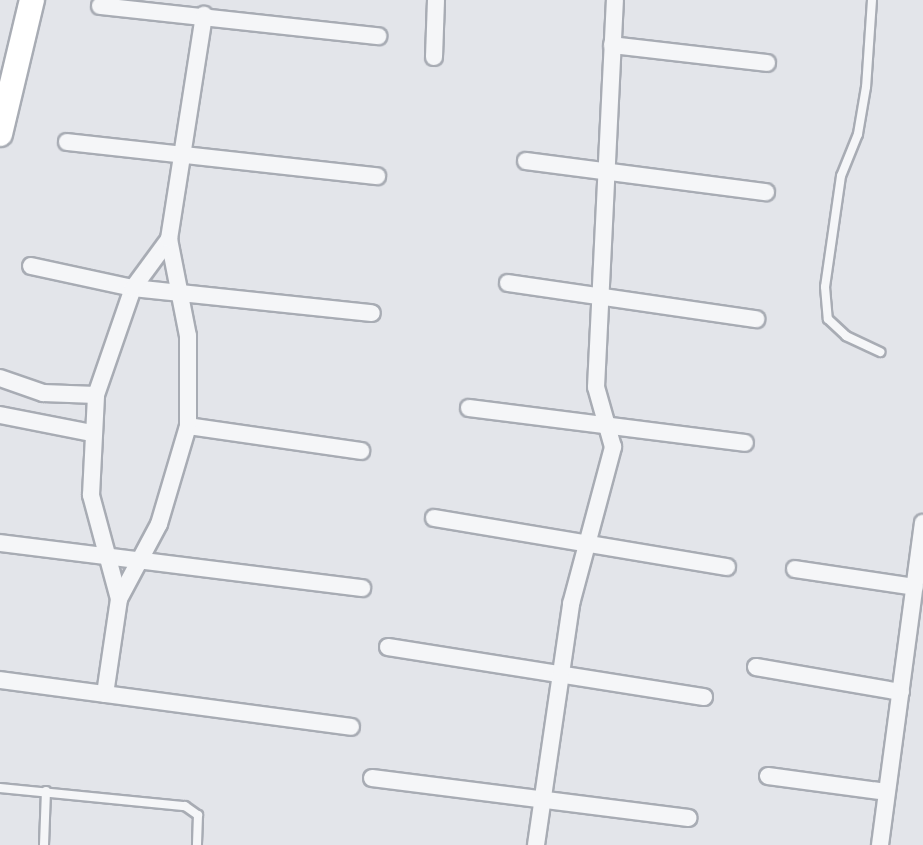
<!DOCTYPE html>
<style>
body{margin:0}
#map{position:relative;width:923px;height:845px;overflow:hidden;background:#e3e5ea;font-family:"Alegreya Sans",sans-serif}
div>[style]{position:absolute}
.roads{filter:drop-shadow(2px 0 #a8acb4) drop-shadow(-2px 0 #a8acb4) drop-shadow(0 2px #a8acb4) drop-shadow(0 -2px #a8acb4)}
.lane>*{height:8px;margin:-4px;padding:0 4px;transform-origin:4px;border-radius:4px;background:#f5f6f8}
.street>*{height:16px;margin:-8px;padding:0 8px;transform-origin:8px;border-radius:8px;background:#f5f6f8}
.secondary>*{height:24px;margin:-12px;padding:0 12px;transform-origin:12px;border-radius:12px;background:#fff}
span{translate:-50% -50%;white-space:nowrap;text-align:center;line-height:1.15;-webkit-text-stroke:6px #f2f4f7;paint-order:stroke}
</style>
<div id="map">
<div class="roads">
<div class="lane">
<div style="left:872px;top:0;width:87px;rotate:93.9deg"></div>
<div style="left:866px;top:87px;width:48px;rotate:99.7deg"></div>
<div style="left:858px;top:134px;width:45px;rotate:112deg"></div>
<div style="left:841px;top:176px;width:112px;rotate:98.2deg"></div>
<div style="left:825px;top:287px;width:32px;rotate:85deg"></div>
<div style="left:828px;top:319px;width:25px;rotate:43deg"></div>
<div style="left:846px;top:336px;width:38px;rotate:25deg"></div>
<div style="left:0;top:788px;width:186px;rotate:5.6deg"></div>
<div style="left:185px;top:806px;width:16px;rotate:35deg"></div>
<div style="left:198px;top:815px;width:30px;rotate:92deg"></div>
<div style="left:44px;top:845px;width:54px;rotate:-87.9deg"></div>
</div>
<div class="street">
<div style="left:100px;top:6px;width:280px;rotate:6.2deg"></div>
<div style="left:612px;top:45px;width:156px;rotate:6.6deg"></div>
<div style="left:434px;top:57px;width:57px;rotate:-88deg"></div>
<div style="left:67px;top:142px;width:312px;rotate:6.3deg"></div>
<div style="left:526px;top:161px;width:242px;rotate:7.4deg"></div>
<div style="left:31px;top:266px;width:104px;rotate:12.2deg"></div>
<div style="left:133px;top:288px;width:240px;rotate:6deg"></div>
<div style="left:508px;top:283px;width:251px;rotate:8.3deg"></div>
<div style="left:0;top:378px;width:46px;rotate:19.2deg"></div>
<div style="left:43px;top:393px;width:53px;rotate:2.2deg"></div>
<div style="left:469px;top:408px;width:278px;rotate:7.2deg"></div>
<div style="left:0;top:415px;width:94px;rotate:11.1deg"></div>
<div style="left:188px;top:426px;width:175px;rotate:8.2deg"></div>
<div style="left:434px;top:518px;width:297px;rotate:9.5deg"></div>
<div style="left:0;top:543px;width:365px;rotate:7.1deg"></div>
<div style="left:795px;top:569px;width:121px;rotate:8.5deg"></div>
<div style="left:119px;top:599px;width:108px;rotate:-105.1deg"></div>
<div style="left:91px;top:495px;width:100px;rotate:-87.1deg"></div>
<div style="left:96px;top:395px;width:113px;rotate:-70.9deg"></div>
<div style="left:133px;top:288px;width:61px;rotate:-53.7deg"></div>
<div style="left:388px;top:647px;width:320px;rotate:9deg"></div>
<div style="left:756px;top:667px;width:147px;rotate:9.8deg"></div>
<div style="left:0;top:680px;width:354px;rotate:7.6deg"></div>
<div style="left:105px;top:694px;width:96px;rotate:-81.6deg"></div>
<div style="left:119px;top:599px;width:85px;rotate:-61.9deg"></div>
<div style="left:159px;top:524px;width:102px;rotate:-73.5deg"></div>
<div style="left:188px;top:426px;width:90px;rotate:-90deg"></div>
<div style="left:188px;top:336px;width:99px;rotate:-101.1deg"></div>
<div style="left:169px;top:239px;width:227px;rotate:-81.1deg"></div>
<div style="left:768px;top:776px;width:119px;rotate:7.7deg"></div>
<div style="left:372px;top:778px;width:319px;rotate:7.2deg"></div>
<div style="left:536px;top:845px;width:244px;rotate:-81.7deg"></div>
<div style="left:571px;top:604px;width:163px;rotate:-75deg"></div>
<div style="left:613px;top:447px;width:62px;rotate:-105.8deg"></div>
<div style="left:596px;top:387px;width:387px;rotate:-87.2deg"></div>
<div style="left:880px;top:845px;width:325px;rotate:-82.4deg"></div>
</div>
<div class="secondary">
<div style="left:0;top:134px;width:138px;rotate:-76.6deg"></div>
</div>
</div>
</div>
